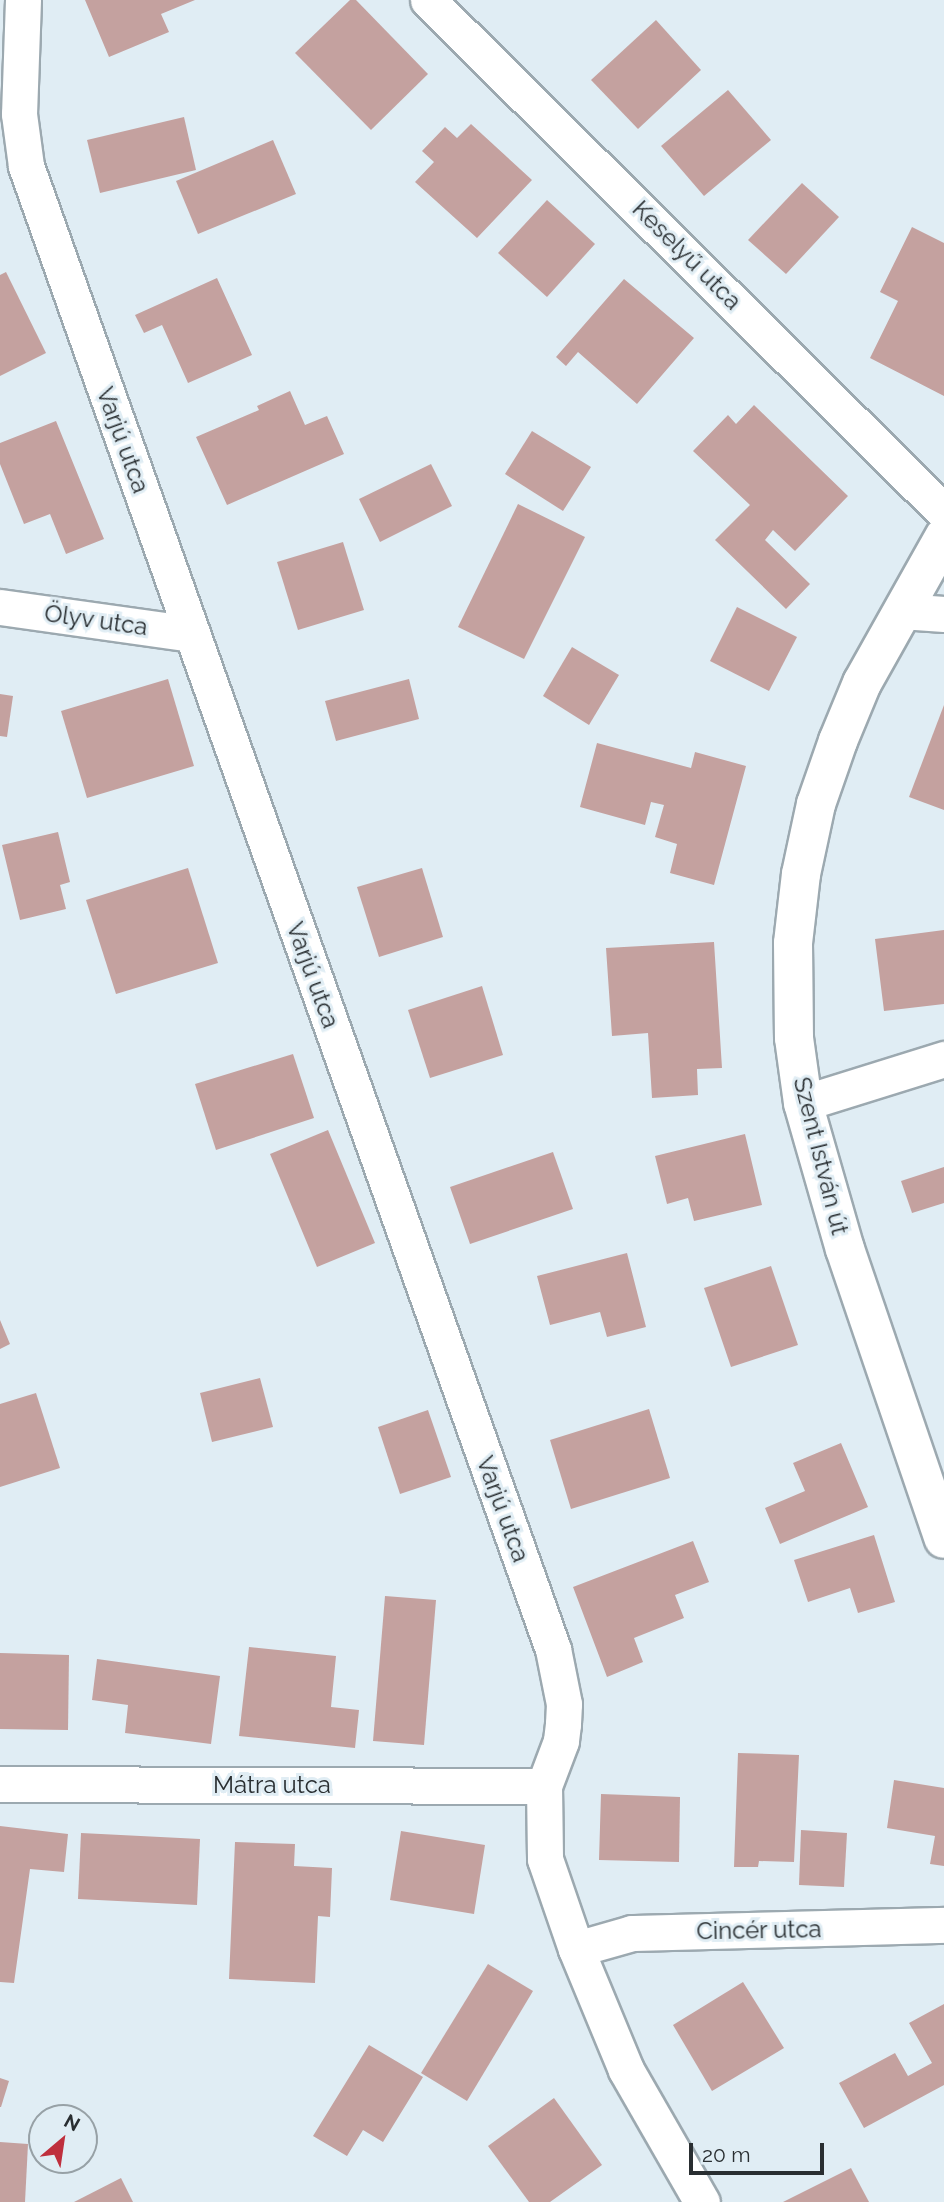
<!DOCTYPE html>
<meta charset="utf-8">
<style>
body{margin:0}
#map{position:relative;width:944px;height:2202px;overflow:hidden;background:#e0edf4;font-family:Raleway,sans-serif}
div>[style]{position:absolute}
.building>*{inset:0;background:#c4a19f}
.roads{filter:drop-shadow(2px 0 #9ca9b0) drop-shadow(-2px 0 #9ca9b0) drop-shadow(0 2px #9ca9b0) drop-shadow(0 -2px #9ca9b0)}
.street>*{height:35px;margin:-17.5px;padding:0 17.5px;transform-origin:17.5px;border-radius:17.5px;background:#fff}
.secondary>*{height:38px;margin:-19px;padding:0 19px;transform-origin:19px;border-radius:19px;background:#fff}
span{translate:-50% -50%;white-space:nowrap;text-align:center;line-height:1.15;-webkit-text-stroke:6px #e0edf4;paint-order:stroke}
.street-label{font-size:24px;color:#292e31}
.north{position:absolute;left:28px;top:2104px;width:70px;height:70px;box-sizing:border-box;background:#e0edf4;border:2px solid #97a1a6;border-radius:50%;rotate:29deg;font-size:19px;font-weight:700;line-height:28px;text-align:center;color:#292e31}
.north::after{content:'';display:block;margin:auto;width:24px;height:32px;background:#bf2f3d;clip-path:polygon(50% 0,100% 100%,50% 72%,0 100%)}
.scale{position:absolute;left:689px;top:2143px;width:135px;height:32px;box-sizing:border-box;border:4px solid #292e31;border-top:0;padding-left:9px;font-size:21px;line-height:24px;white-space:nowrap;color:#292e31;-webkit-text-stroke:5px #e0edf4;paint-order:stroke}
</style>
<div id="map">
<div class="building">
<div style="clip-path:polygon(85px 0,195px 0,161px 14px,169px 32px,109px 57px)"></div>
<div style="clip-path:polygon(350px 0,356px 0,428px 74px,371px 130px,295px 53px)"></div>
<div style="clip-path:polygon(656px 20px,701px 70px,638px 129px,591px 80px)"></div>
<div style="clip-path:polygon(728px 90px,771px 140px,704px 196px,661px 146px)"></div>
<div style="clip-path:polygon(184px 117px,196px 170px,100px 193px,87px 140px)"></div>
<div style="clip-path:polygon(471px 124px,532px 180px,477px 238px,415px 182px,434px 162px,422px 151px,445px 127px,457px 138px)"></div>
<div style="clip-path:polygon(273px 140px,296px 194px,198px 234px,176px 181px)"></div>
<div style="clip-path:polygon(802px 183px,839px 217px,786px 274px,748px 240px)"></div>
<div style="clip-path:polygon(547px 200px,595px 244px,547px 297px,498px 253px)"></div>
<div style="clip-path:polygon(912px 227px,944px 243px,944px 396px,870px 358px,898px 301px,880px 292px)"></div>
<div style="clip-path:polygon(6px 272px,46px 353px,0 376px,0 275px)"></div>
<div style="clip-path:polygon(217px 278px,252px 355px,188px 383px,162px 325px,144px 333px,135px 315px)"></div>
<div style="clip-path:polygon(624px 279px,694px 338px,637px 404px,578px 352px,566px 366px,556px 357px)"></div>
<div style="clip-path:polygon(290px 391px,305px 425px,327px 416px,344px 454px,227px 505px,196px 437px,259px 410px,257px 406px)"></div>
<div style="clip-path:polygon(754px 405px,848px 496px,795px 551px,773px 530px,765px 540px,810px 584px,786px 609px,715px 540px,750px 505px,693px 451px,728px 415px,736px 424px)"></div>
<div style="clip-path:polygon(56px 421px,104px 539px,66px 554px,50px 514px,24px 524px,0 464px,0 443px)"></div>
<div style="clip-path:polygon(532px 431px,591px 467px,563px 511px,505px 474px)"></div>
<div style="clip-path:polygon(431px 464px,452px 506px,380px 542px,359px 499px)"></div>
<div style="clip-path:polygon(518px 504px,585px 537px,524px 659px,458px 627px)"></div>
<div style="clip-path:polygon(343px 542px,364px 610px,298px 630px,277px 562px)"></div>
<div style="clip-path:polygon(737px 607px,797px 637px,769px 691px,710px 661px)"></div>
<div style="clip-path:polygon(572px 647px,619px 675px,589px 725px,543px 696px)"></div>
<div style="clip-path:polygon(168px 679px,194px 766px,87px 798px,61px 711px)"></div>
<div style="clip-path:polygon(409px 679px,419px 719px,336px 741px,325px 701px)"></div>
<div style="clip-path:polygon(0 694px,13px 696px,7px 737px,0 736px)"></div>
<div style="clip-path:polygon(944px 705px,944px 810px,909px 797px)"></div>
<div style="clip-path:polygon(597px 743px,691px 768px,695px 752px,746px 766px,714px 885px,670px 873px,677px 844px,655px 837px,664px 805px,651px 802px,645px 825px,580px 807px)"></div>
<div style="clip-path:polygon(58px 832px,70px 882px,60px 885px,66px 909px,20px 920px,2px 845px)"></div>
<div style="clip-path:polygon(188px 868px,218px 963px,116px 994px,86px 900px)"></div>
<div style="clip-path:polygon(422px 868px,443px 937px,379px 957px,357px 887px)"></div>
<div style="clip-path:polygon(944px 930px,944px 1004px,884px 1011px,875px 939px)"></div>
<div style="clip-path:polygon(714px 942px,722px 1068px,697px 1069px,698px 1095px,652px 1098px,648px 1033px,612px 1036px,606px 948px)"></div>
<div style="clip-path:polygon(482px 986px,503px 1055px,430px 1078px,408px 1010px)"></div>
<div style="clip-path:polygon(293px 1054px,314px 1118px,216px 1150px,195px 1084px)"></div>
<div style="clip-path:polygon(328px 1130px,375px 1243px,317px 1267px,270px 1154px)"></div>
<div style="clip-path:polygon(745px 1134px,762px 1205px,694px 1221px,688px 1198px,667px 1204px,655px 1156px)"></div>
<div style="clip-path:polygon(553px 1152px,573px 1209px,470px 1244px,450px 1187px)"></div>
<div style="clip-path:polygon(944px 1167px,944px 1203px,912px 1213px,901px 1181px)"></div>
<div style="clip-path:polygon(627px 1253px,646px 1327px,607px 1337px,600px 1312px,550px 1325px,537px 1276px)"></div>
<div style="clip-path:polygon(771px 1266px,798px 1345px,731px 1367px,704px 1288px)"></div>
<div style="clip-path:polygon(0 1320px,10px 1344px,0 1349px)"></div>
<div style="clip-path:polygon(260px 1378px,273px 1427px,212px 1442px,200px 1393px)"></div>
<div style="clip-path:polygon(36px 1393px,60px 1468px,0 1487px,0 1404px)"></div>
<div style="clip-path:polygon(649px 1409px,670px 1478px,571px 1509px,550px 1440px)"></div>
<div style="clip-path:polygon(428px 1410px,451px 1477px,400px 1494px,378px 1427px)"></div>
<div style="clip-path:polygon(841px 1443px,868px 1507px,780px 1544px,765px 1508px,805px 1491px,793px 1463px)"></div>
<div style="clip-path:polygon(874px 1535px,895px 1602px,858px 1613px,850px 1588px,808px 1602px,794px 1560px)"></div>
<div style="clip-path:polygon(693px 1541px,709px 1582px,675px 1595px,684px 1618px,634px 1638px,643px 1662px,607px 1677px,573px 1587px)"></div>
<div style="clip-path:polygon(385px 1596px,436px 1600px,424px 1745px,373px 1741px)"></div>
<div style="clip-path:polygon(249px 1647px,336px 1656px,331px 1707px,359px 1710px,355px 1748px,239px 1736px)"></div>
<div style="clip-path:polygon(0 1653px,69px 1655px,68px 1730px,0 1729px)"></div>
<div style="clip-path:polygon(97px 1659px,220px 1676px,211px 1744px,125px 1733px,128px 1705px,92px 1700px)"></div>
<div style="clip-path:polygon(738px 1753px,799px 1755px,794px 1862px,759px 1861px,758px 1867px,734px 1867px)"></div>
<div style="clip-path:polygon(894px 1780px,944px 1788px,944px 1866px,930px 1864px,935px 1836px,887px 1828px)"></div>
<div style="clip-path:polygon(601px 1794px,680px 1797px,679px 1862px,599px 1860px)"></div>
<div style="clip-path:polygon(0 1826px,68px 1834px,64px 1872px,30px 1869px,14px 1983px,0 1982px)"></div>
<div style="clip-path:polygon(801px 1830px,847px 1833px,844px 1887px,799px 1885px)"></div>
<div style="clip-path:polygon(401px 1831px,485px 1845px,474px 1914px,390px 1900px)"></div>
<div style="clip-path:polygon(81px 1833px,200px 1839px,197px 1905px,78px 1899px)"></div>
<div style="clip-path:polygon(235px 1842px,295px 1844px,294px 1866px,332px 1868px,330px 1917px,318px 1916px,315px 1983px,229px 1979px)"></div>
<div style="clip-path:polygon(488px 1964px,533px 1991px,467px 2101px,421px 2073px)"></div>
<div style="clip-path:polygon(743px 1982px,784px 2048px,712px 2091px,673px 2025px)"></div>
<div style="clip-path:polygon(944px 2004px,944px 2085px,864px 2128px,839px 2083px,895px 2053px,908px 2076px,932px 2063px,909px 2023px)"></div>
<div style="clip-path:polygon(369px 2045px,423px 2077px,383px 2142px,363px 2130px,347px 2156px,313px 2136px)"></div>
<div style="clip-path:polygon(0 2078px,9px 2081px,1px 2107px,0 2107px)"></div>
<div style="clip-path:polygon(554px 2098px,602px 2165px,550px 2202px,529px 2202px,488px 2146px)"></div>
<div style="clip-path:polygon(0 2142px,28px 2144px,25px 2202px,0 2202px)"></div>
<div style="clip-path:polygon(851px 2168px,869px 2202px,783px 2202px)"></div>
<div style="clip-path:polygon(121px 2178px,133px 2202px,74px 2202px)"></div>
</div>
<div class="roads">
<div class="street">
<div style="left:23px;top:0;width:114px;rotate:92deg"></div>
<div style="left:19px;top:114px;width:52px;rotate:82.3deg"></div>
<div style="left:26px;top:166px;width:1574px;rotate:70.44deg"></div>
<div style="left:553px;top:1649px;width:56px;rotate:78.7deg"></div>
<div style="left:564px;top:1704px;width:20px;rotate:93deg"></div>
<div style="left:563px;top:1724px;width:17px;rotate:97deg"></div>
<div style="left:561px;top:1741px;width:48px;rotate:110.7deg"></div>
<div style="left:544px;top:1786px;width:73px;rotate:89.2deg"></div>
<div style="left:545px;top:1859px;width:95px;rotate:71deg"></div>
<div style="left:576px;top:1949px;width:131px;rotate:67.5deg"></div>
<div style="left:626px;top:2070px;width:152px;rotate:60.1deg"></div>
<div style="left:428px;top:0;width:727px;rotate:44.78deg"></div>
<div style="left:0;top:607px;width:194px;rotate:8deg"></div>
<div style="left:901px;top:611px;width:43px;rotate:4deg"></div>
<div style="left:803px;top:1103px;width:148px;rotate:-17.3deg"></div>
<div style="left:0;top:1784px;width:544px;rotate:0.21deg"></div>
<div style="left:576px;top:1949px;width:58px;rotate:-15.9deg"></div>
<div style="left:632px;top:1933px;width:312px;rotate:-1.5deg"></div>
</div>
<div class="secondary">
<div style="left:944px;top:537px;width:167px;rotate:119.3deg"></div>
<div style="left:862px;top:683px;width:63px;rotate:112.5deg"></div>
<div style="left:838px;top:741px;width:67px;rotate:109.2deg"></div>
<div style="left:816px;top:804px;width:72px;rotate:102.1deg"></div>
<div style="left:801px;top:874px;width:69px;rotate:96.6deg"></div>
<div style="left:793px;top:943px;width:95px;rotate:89.4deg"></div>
<div style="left:794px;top:1038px;width:66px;rotate:82.1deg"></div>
<div style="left:803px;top:1103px;width:152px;rotate:74deg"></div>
<div style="left:845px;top:1249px;width:306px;rotate:71.2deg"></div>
</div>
</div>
<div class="street-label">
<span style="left:687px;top:255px;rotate:45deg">Keselyű utca</span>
<span style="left:123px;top:440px;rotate:70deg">Varjú utca</span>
<span style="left:96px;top:620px;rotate:8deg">Ölyv utca</span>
<span style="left:313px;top:975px;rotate:70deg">Varjú utca</span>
<span style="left:821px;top:1156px;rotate:76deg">Szent István út</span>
<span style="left:503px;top:1509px;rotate:70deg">Varjú utca</span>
<span style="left:272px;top:1785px">Mátra utca</span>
<span style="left:759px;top:1930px;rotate:-1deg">Cincér utca</span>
</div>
<div class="north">N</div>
<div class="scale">20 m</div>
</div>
